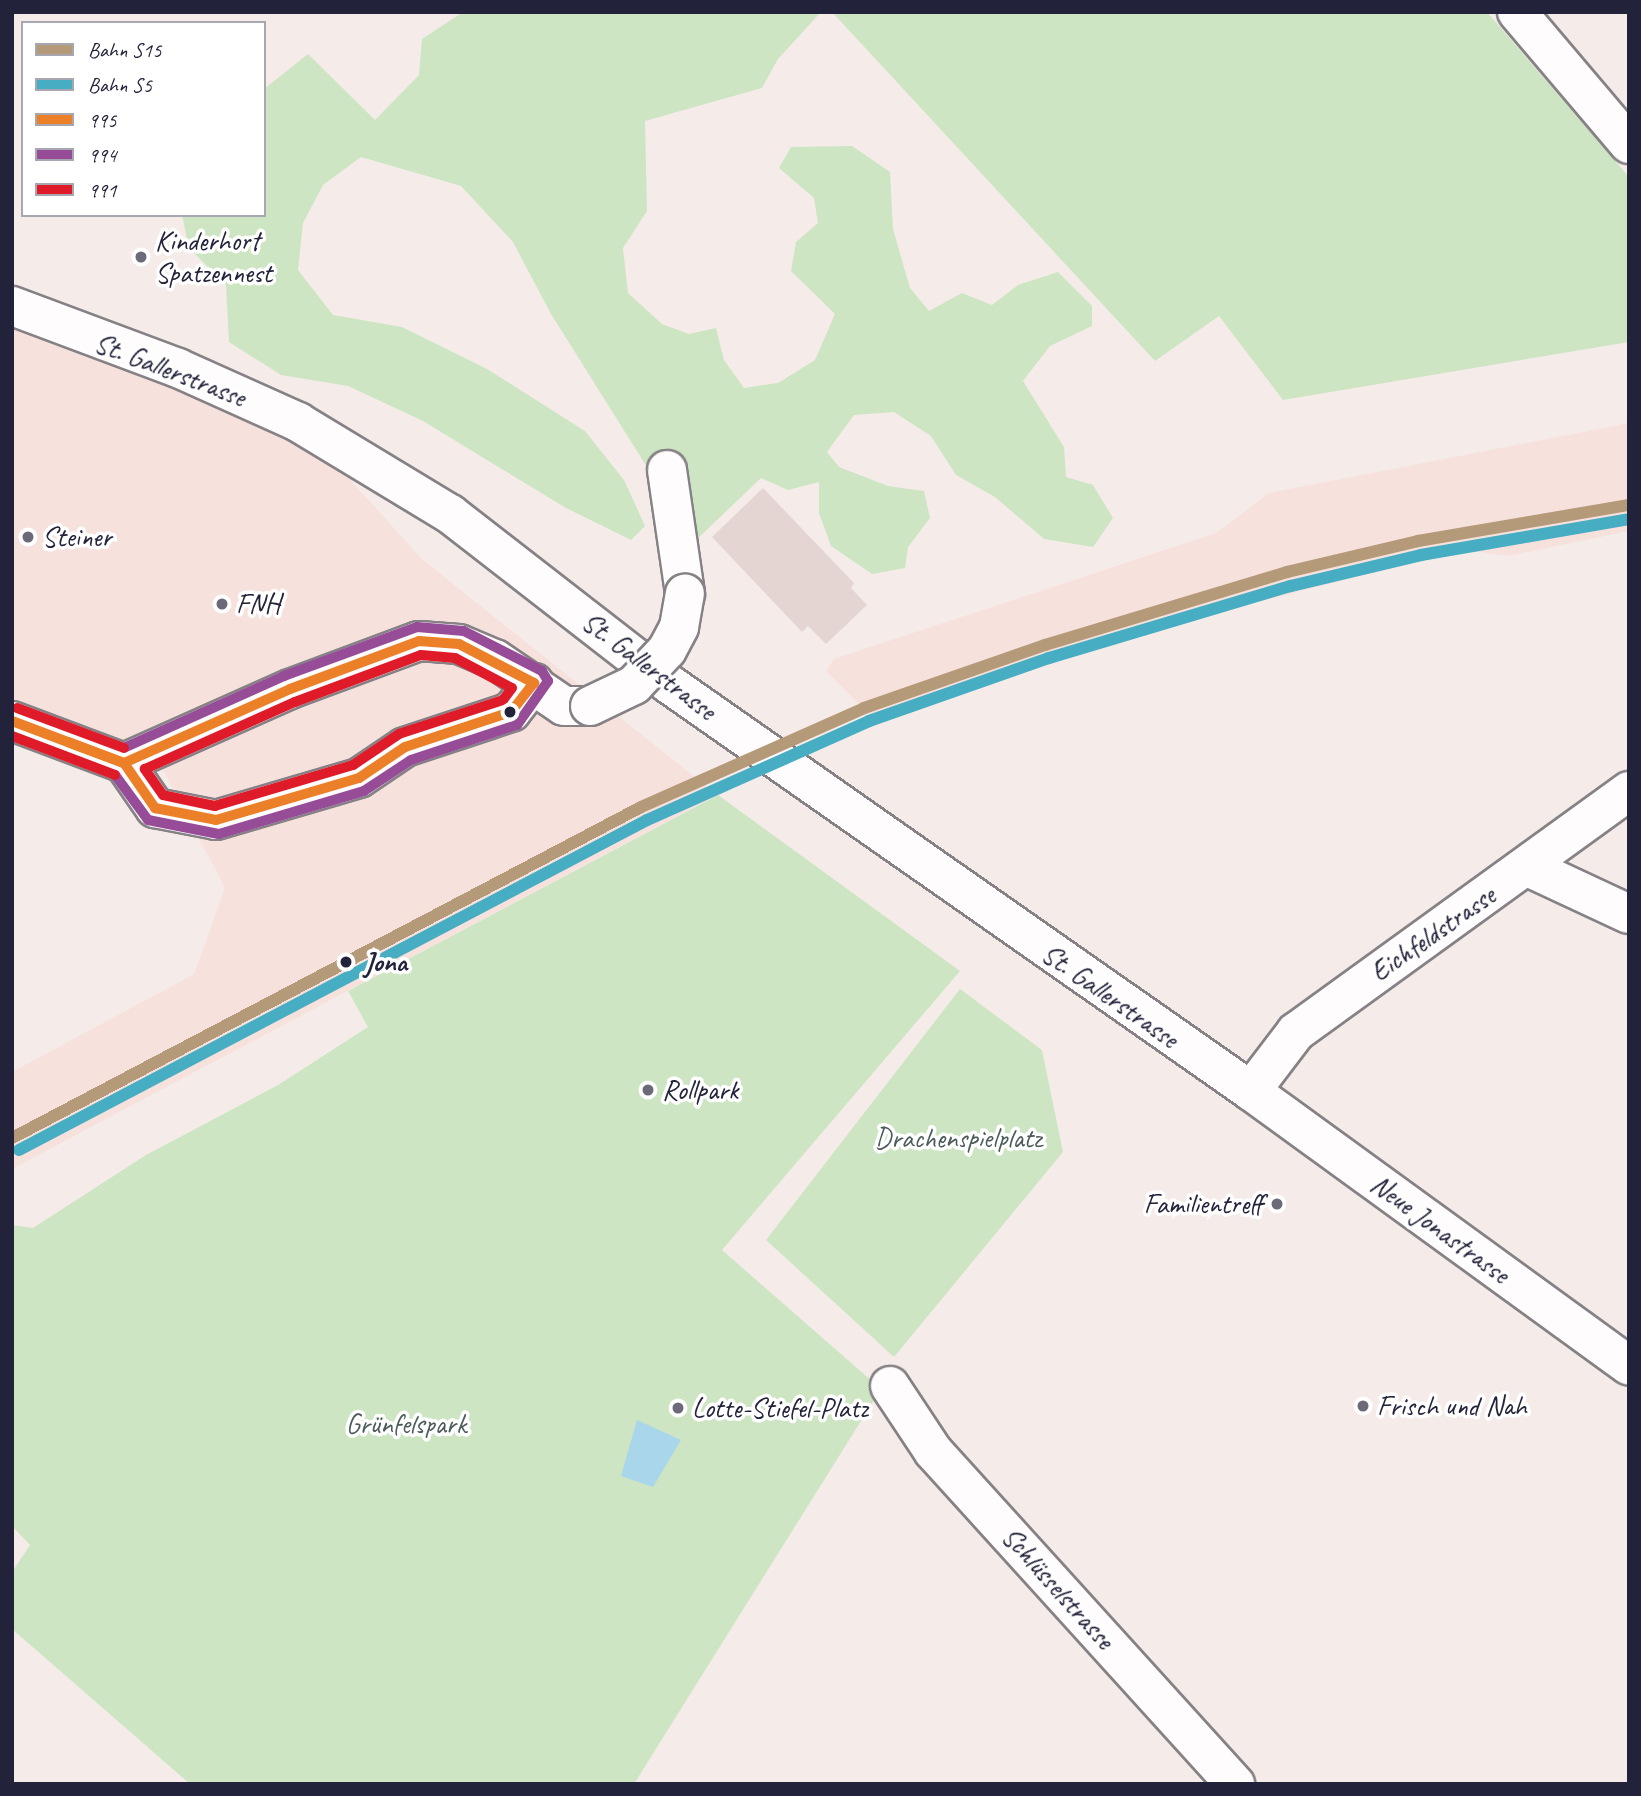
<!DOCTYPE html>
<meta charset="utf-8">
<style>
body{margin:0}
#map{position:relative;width:1641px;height:1796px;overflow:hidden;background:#f5ecea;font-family:Caveat,sans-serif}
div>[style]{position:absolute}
.built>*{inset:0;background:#f6e1dd}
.green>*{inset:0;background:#cde5c2}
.water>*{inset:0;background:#a9d6eb}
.building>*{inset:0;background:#e4d5d2}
.roads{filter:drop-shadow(2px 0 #858185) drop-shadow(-2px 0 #858185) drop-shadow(0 2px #858185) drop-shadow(0 -2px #858185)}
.minor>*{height:38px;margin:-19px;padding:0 19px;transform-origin:19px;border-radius:19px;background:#fefcfc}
.primary>*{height:38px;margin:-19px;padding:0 19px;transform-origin:19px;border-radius:19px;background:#fefcfc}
.bridges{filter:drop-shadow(2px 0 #858185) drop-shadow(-2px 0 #858185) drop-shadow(0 2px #858185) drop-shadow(0 -2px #858185)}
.minor-bridge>*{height:38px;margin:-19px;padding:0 19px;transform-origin:19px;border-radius:19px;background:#fefcfc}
.bus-1>*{height:10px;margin:-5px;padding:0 5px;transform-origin:5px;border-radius:5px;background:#ec8028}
.bus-2>*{height:10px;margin:-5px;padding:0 5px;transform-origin:5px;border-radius:5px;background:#974c98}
.bus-3>*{height:10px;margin:-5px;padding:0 5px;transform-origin:5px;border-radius:5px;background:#df1b2a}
.rail-1>*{height:12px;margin:-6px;padding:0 6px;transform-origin:6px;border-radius:6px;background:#b59a79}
.rail-2>*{height:12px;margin:-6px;padding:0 6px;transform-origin:6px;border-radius:6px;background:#46adc3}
.dots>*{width:19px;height:19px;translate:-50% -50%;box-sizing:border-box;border:4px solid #fff;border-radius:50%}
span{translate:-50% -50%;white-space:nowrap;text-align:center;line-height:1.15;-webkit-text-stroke:7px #fff;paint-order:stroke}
.poi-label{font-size:28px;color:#22223b}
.left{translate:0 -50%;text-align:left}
.right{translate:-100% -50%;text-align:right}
.street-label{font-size:28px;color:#22223b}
.stop-label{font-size:28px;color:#22223b;font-weight:700}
.park-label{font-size:28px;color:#4c5b5a}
.frame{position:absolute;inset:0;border:14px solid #22223b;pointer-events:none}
.legend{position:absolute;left:21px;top:21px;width:245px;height:196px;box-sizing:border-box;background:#fff;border:2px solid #a7a7b1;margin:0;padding:9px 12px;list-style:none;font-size:21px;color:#22223b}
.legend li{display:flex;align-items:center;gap:14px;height:35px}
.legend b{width:35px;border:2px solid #a7a7b1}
</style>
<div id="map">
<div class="built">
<div style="clip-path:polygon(12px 306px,298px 422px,422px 559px,717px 795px,12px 1169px,12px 1072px,194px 974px,225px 888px,154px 753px,12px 701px)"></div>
<div style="clip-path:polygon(1629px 423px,1629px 531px,1508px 556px,1466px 550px,1332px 583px,1051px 655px,875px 720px,826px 671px,834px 659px,1216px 533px,1269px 493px)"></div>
</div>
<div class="green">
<div style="clip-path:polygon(463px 12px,821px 12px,778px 59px,762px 88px,645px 121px,647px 211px,623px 248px,628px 293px,662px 324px,689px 334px,716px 328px,724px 360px,744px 388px,778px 383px,815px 360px,835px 314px,791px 271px,796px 242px,818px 223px,814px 198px,779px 168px,791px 147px,852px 146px,890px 172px,893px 229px,910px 288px,929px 311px,962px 293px,992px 305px,1018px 285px,1058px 272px,1092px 306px,1092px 326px,1050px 346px,1023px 381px,1064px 447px,1066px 477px,1093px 485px,1113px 518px,1093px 547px,1044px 539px,995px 497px,956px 475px,931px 436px,894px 412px,854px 415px,827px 452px,839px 467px,888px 486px,924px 491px,930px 518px,908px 547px,905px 568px,872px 574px,831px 546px,819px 513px,819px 482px,788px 490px,761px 478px,694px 542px,551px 314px,513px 242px,461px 186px,361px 157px,323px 185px,303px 223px,298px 270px,333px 315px,402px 327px,487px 369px,585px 431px,624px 480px,645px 526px,631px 540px,566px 508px,423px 421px,348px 386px,281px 375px,229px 342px,226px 285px,189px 248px,182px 215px,264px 215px,264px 89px,308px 54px,375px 120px,419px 75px,422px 39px)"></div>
<div style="clip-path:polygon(832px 12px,1487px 12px,1629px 177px,1629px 342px,1283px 400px,1219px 316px,1155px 361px)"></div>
<div style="clip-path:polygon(718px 795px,960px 971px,722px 1250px,881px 1389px,634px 1784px,190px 1784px,12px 1629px,12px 1572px,30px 1545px,12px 1526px,12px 1225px,33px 1228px,146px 1155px,278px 1085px,368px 1027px,348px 991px)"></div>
<div style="clip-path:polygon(960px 989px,1042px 1050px,1063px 1152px,894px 1357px,766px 1240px)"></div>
</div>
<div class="water">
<div style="clip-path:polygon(637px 1420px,681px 1440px,653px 1487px,621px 1476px)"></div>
</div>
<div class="building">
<div style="clip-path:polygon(763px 488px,854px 583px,851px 588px,867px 605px,826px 644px,808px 626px,802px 632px,712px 537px)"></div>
</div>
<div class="roads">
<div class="minor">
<div style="left:1517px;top:12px;width:173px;rotate:49.7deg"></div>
<div style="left:667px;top:470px;width:125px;rotate:81.7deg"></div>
<div style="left:12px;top:721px;width:120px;rotate:20.6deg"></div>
<div style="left:124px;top:763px;width:55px;rotate:55.4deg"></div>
<div style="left:155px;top:808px;width:62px;rotate:11.1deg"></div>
<div style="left:216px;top:820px;width:149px;rotate:-16.4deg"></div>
<div style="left:359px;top:778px;width:55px;rotate:-34deg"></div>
<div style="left:405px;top:747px;width:112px;rotate:-18.3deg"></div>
<div style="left:511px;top:712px;width:37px;rotate:-52deg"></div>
<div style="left:124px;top:763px;width:182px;rotate:-24deg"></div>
<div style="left:290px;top:689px;width:138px;rotate:-20.4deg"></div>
<div style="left:419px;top:641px;width:40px;rotate:4.3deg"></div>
<div style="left:459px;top:644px;width:39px;rotate:23deg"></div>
<div style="left:495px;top:659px;width:83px;rotate:34.3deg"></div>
<div style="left:564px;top:706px;width:26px"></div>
<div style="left:1528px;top:867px;width:111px;rotate:25deg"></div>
<div style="left:1251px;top:1091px;width:74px;rotate:-52.7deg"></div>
<div style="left:1296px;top:1032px;width:411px;rotate:-35.9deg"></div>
<div style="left:890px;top:1386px;width:78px;rotate:56.5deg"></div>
<div style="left:933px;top:1451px;width:450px;rotate:47.8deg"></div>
</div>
<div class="primary">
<div style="left:12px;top:306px;width:177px;rotate:20.5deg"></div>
<div style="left:178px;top:368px;width:132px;rotate:24.2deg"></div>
<div style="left:298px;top:422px;width:178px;rotate:31.2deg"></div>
<div style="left:450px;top:514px;width:277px;rotate:37.8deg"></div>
<div style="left:669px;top:684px;width:710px;rotate:34.97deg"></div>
<div style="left:1251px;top:1091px;width:467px;rotate:36deg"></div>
</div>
</div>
<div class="bridges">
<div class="minor-bridge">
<div style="left:590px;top:706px;width:49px;rotate:-25.5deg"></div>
<div style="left:634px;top:685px;width:48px;rotate:-46.7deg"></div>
<div style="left:667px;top:650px;width:26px;rotate:-62deg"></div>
<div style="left:679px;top:627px;width:34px;rotate:-80deg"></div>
</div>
</div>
<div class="bus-1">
<div style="left:12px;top:721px;width:120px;rotate:20.6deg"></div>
<div style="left:124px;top:763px;width:55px;rotate:55.4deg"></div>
<div style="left:155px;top:808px;width:62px;rotate:11.1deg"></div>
<div style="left:216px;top:820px;width:149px;rotate:-16.4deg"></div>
<div style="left:359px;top:778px;width:55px;rotate:-34deg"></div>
<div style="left:405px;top:747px;width:112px;rotate:-18.3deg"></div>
<div style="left:511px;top:712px;width:37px;rotate:-52deg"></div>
<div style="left:68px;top:742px;width:60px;rotate:20.6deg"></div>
<div style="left:124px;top:763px;width:182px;rotate:-24deg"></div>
<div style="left:290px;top:689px;width:138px;rotate:-20.4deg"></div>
<div style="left:419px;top:641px;width:40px;rotate:4.3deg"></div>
<div style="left:459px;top:644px;width:85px;rotate:27.5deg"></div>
</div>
<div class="bus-2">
<div style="left:115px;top:775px;width:56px;rotate:53.7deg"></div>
<div style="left:148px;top:820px;width:72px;rotate:11.2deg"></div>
<div style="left:219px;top:834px;width:151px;rotate:-16.5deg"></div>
<div style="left:364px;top:791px;width:56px;rotate:-33.4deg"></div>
<div style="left:411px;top:760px;width:112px;rotate:-18.3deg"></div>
<div style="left:517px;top:725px;width:54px;rotate:-54.8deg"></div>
<div style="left:548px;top:681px;width:12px;rotate:-121deg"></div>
<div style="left:542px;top:671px;width:88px;rotate:-152.9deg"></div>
<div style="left:464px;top:631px;width:47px;rotate:-175.1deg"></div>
<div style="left:417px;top:627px;width:142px;rotate:159.8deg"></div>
<div style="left:284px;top:676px;width:175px;rotate:155.8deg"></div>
</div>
<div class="bus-3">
<div style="left:421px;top:655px;width:34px;rotate:5deg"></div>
<div style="left:455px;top:658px;width:64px;rotate:27.8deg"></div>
<div style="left:512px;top:688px;width:15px;rotate:127deg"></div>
<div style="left:503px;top:700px;width:109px;rotate:161.9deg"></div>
<div style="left:399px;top:734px;width:55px;rotate:146deg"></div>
<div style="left:353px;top:765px;width:144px;rotate:163.5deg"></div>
<div style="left:215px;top:806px;width:53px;rotate:-168.1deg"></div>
<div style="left:163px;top:795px;width:32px;rotate:-125deg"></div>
<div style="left:145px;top:769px;width:164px;rotate:-24.1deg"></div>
<div style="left:295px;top:702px;width:134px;rotate:-20.5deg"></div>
<div style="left:17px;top:708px;width:114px;rotate:20.5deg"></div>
<div style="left:12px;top:736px;width:110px;rotate:20.7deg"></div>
</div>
<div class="rail-1">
<div style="left:12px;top:1138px;width:711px;rotate:-27.75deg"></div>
<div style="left:641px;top:807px;width:244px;rotate:-23.9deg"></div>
<div style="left:864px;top:708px;width:192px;rotate:-19.2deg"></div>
<div style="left:1045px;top:645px;width:253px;rotate:-16.8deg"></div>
<div style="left:1287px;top:572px;width:135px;rotate:-13.3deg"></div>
<div style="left:1418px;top:541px;width:214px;rotate:-9.7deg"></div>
</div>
<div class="rail-2">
<div style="left:19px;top:1150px;width:709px;rotate:-27.72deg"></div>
<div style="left:647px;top:820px;width:243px;rotate:-24deg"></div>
<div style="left:869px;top:721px;width:191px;rotate:-19.3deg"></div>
<div style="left:1049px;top:658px;width:252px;rotate:-16.6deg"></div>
<div style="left:1291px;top:586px;width:134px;rotate:-13.4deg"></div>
<div style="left:1421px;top:555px;width:211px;rotate:-9.8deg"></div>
</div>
<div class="dots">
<div style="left:141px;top:257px;background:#6c6978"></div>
<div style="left:28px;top:537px;background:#6c6978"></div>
<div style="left:222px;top:604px;background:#6c6978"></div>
<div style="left:510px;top:712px;background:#22223b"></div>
<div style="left:346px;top:962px;background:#22223b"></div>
<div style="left:648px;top:1090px;background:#6c6978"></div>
<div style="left:1277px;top:1204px;background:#6c6978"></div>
<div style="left:1363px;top:1406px;background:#6c6978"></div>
<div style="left:678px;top:1408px;background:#6c6978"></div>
</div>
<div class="poi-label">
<span class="left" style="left:155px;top:257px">Kinderhort<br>Spatzennest</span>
<span class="left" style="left:42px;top:537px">Steiner</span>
<span class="left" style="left:236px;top:604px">FNH</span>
<span class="left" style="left:662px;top:1090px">Rollpark</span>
<span class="right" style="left:1263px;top:1204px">Familientreff</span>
<span class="left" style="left:1377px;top:1406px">Frisch und Nah</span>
<span class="left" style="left:692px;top:1408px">Lotte-Stiefel-Platz</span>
</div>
<div class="street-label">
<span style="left:170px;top:370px;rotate:21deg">St. Gallerstrasse</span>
<span style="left:649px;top:666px;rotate:37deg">St. Gallerstrasse</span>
<span style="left:1433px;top:934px;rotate:-35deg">Eichfeldstrasse</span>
<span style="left:1110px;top:996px;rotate:35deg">St. Gallerstrasse</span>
<span style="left:1440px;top:1229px;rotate:36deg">Neue Jonastrasse</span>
<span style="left:1058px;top:1588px;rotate:48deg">Schlüsselstrasse</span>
</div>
<div class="stop-label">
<span class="left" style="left:364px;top:962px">Jona</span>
</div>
<div class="park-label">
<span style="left:958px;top:1138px">Drachenspielplatz</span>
<span style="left:406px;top:1424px">Grünfelspark</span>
</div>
<div class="frame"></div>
<ul class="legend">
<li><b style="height:9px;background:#b59a79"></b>Bahn S15</li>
<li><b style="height:9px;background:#46adc3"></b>Bahn S5</li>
<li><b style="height:9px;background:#ec8028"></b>995</li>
<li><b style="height:9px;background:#974c98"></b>994</li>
<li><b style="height:9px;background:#df1b2a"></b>991</li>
</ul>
</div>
